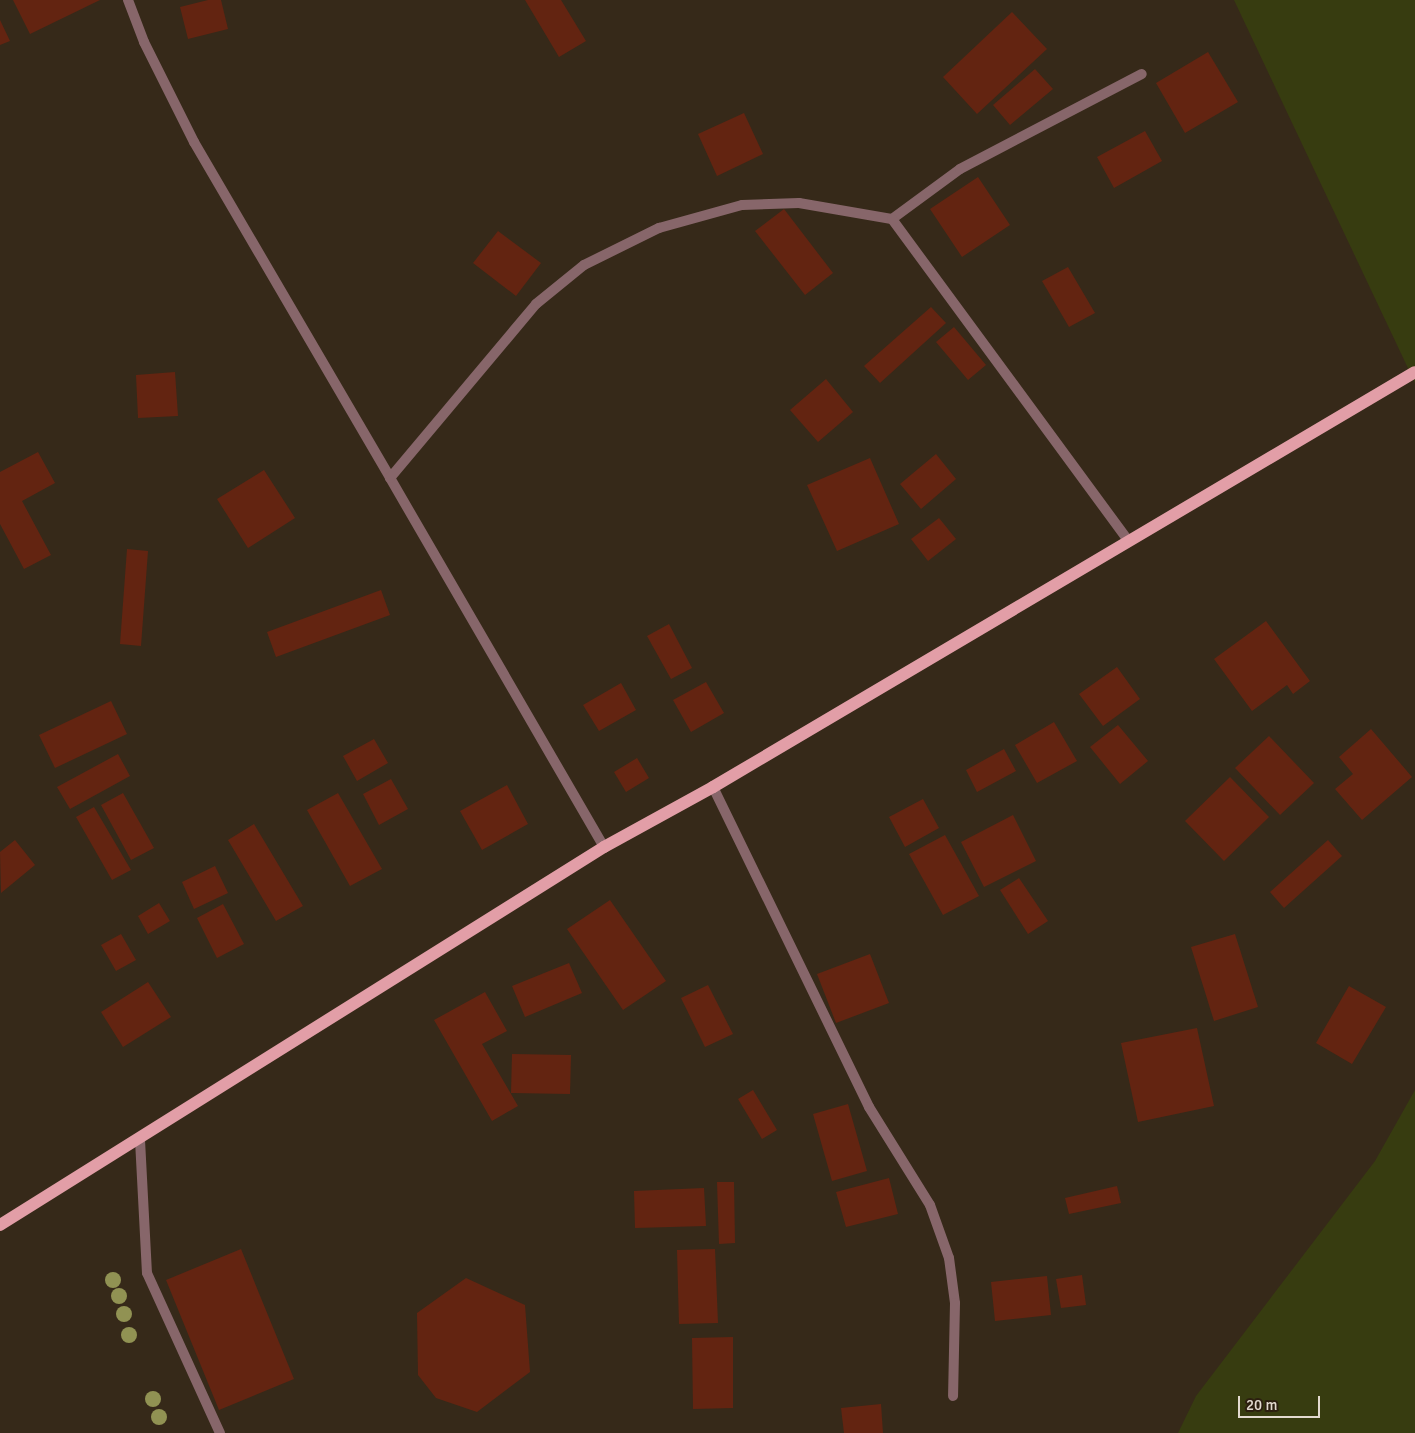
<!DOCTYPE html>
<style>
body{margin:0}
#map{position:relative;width:1415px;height:1433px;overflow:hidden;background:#362919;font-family:Signika,sans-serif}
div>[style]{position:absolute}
.green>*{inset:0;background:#373c10}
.building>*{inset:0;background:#632411}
.service>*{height:10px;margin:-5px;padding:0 5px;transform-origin:5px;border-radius:5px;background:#87666a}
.minor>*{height:10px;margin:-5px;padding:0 5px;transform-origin:5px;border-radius:5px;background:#87666a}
.primary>*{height:12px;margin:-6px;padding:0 6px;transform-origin:6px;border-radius:6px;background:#e29ea7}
.trees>*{width:16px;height:16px;margin:-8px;border-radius:50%;background:#919253}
span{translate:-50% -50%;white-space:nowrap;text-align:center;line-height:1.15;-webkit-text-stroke:4px #2c1f10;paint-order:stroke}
.scale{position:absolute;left:1238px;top:1396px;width:82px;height:22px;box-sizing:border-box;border:2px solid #e3dad0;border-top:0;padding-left:6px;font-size:15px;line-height:18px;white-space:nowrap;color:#e3dad0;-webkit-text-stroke:4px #2c1f10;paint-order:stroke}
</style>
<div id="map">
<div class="green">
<div style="clip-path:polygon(1234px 0,1415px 0,1415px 383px)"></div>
<div style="clip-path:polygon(1415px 1090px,1415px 1433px,1178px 1433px,1196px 1396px,1375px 1161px)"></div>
</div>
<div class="building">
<div style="clip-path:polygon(13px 0,100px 0,30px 34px)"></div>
<div style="clip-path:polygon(208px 0,221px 0,228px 29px,188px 39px,180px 7px)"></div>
<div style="clip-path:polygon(525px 0,561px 0,586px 41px,559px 57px)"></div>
<div style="clip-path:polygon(1012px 12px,1047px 49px,977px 114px,943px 77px)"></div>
<div style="clip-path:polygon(0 20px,10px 41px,0 45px)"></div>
<div style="clip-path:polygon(1208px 52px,1238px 102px,1185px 133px,1156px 83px)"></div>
<div style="clip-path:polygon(1035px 69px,1053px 89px,1010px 125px,993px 105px)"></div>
<div style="clip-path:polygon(744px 113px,763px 154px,717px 176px,698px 134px)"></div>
<div style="clip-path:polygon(1145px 131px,1162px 161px,1114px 188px,1097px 157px)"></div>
<div style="clip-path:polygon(978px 177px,1010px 225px,962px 257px,930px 209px)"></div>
<div style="clip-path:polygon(784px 209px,833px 273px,805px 295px,755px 231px)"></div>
<div style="clip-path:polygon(498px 231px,541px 263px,516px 296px,473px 263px)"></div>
<div style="clip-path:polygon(1068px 267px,1095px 313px,1069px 327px,1042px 281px)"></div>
<div style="clip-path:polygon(931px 307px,946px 323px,880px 383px,864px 366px)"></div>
<div style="clip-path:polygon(954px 327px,986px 365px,968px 380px,936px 342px)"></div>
<div style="clip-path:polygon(175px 372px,178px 416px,138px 418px,136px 375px)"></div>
<div style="clip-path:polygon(826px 379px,853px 412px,818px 442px,790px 410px)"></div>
<div style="clip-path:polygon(38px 452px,55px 483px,22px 501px,51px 555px,24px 569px,0 524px,0 472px)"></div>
<div style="clip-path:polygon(936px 454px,956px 479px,921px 509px,900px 484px)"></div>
<div style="clip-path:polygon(870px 458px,899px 524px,837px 551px,807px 485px)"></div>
<div style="clip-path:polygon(264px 470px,295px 518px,248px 548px,217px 499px)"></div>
<div style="clip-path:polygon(939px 518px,956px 539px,928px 561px,911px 539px)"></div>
<div style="clip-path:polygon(127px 549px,148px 551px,141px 646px,120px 644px)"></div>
<div style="clip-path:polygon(381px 590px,390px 615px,276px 657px,267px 632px)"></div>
<div style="clip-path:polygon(1266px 621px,1310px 681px,1293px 694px,1287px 685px,1252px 711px,1214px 659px)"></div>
<div style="clip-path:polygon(669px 624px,692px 668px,671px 679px,647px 636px)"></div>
<div style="clip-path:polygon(1117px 667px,1140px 699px,1103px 726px,1079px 694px)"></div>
<div style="clip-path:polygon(706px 682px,724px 713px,691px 732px,673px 700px)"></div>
<div style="clip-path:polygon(621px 683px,636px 710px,599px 731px,583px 705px)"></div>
<div style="clip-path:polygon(111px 701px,127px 734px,55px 768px,39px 735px)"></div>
<div style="clip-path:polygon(1054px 722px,1077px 761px,1037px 783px,1015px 745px)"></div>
<div style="clip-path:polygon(1118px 725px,1148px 761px,1120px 784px,1090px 747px)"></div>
<div style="clip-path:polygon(1371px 729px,1412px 777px,1362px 820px,1335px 789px,1353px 774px,1339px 757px)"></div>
<div style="clip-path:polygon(1269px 736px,1314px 783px,1280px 815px,1235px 768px)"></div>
<div style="clip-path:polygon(374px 739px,388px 763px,357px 781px,343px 756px)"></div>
<div style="clip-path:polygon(1004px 749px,1016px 771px,977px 792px,966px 770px)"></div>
<div style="clip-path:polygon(118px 754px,130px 776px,70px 809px,57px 787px)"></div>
<div style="clip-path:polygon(637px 758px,649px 778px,626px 792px,614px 772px)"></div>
<div style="clip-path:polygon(1230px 777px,1269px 817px,1224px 861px,1185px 821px)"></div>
<div style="clip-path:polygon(391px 779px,408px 809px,379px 825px,363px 794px)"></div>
<div style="clip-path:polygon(507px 785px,528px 824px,482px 850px,460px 811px)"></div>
<div style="clip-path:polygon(123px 793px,154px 848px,131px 860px,101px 805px)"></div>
<div style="clip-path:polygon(338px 793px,382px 869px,350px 886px,307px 810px)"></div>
<div style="clip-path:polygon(923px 799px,939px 828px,905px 847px,889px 817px)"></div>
<div style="clip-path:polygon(94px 807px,131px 870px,112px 880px,76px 817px)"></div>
<div style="clip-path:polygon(1013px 815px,1036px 861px,984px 887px,961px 842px)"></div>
<div style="clip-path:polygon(254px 824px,303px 906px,276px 921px,228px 840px)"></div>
<div style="clip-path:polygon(945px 835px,979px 896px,943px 915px,909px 854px)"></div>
<div style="clip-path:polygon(15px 840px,35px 865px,1px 893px,0 852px)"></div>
<div style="clip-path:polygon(1328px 840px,1342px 856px,1284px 908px,1270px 892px)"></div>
<div style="clip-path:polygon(215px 866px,228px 893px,194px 909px,182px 882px)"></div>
<div style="clip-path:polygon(1019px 878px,1048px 921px,1028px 934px,1000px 890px)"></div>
<div style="clip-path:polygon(610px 900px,666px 981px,623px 1010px,567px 929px)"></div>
<div style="clip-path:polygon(159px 903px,170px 921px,148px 934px,138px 916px)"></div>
<div style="clip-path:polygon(223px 904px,244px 944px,217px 958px,197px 918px)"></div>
<div style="clip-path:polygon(121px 934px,136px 960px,116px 971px,101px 945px)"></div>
<div style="clip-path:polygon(1235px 934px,1258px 1007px,1214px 1021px,1191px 947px)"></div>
<div style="clip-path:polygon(870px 954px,889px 1003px,836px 1023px,817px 974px)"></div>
<div style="clip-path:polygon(569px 963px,582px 993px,525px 1017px,512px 986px)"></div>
<div style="clip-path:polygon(148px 982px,171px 1017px,123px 1047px,101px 1012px)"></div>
<div style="clip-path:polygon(708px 985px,733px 1034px,705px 1047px,681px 998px)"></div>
<div style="clip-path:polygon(1349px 986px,1386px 1007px,1352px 1064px,1316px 1043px)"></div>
<div style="clip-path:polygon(485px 992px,507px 1031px,482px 1044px,518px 1106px,492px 1121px,434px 1020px)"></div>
<div style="clip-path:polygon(1197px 1028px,1214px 1106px,1138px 1122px,1121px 1043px)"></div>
<div style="clip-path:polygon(512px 1054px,571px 1055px,570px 1094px,511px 1093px)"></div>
<div style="clip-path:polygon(753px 1090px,777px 1130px,762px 1139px,738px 1099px)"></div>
<div style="clip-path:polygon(848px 1104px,867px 1171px,832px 1181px,813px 1114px)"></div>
<div style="clip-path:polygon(889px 1178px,898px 1214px,846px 1227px,836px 1192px)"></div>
<div style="clip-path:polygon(717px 1182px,734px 1182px,735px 1243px,719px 1244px)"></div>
<div style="clip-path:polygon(1117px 1186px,1121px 1203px,1069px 1214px,1065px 1198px)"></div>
<div style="clip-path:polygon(704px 1188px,706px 1226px,635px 1228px,634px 1191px)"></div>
<div style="clip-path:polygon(241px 1249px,294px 1379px,219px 1410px,166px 1280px)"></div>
<div style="clip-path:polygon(715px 1249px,718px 1323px,679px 1324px,677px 1250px)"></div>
<div style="clip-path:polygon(1082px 1275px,1086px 1305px,1061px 1308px,1056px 1279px)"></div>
<div style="clip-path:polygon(1047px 1276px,1051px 1315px,995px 1321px,991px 1282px)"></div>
<div style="clip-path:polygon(466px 1278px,525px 1305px,530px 1372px,477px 1412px,436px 1398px,418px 1375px,417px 1313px)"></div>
<div style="clip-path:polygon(733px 1337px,733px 1408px,693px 1409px,692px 1338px)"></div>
<div style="clip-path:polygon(881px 1404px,883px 1433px,844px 1433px,841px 1408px)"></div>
</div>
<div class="service">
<div style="left:128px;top:0;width:45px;rotate:69.1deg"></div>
<div style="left:144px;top:42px;width:112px;rotate:63.4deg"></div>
<div style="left:194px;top:142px;width:389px;rotate:59.7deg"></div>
</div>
<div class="minor">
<div style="left:892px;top:219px;width:84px;rotate:-36.3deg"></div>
<div style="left:960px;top:169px;width:205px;rotate:-27.6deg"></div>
<div style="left:713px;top:787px;width:356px;rotate:64deg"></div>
<div style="left:869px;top:1107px;width:115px;rotate:58.1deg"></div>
<div style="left:930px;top:1205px;width:56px;rotate:70.3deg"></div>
<div style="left:949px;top:1258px;width:45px;rotate:82.4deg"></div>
<div style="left:955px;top:1303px;width:93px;rotate:91.2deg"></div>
<div style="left:604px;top:847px;width:427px;rotate:-120.1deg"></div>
<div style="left:390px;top:478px;width:227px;rotate:-50deg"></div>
<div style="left:536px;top:304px;width:62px;rotate:-39.1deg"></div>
<div style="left:584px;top:265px;width:84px;rotate:-26.3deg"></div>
<div style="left:659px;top:228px;width:86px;rotate:-15.5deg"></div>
<div style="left:742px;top:205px;width:57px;rotate:-2deg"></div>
<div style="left:799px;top:203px;width:94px;rotate:9.8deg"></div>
<div style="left:892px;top:219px;width:398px;rotate:53.7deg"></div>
<div style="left:140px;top:1140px;width:133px;rotate:87deg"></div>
<div style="left:147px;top:1273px;width:176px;rotate:65.5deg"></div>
</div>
<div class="primary">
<div style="left:0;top:1225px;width:713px;rotate:-32.04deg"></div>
<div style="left:604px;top:847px;width:124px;rotate:-28.8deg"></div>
<div style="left:713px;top:787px;width:815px;rotate:-30.59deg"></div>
</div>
<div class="trees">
<div style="left:113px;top:1280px"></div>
<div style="left:119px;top:1296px"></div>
<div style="left:124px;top:1314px"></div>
<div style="left:129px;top:1335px"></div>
<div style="left:153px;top:1399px"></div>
<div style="left:159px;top:1417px"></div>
</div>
<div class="scale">20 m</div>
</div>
